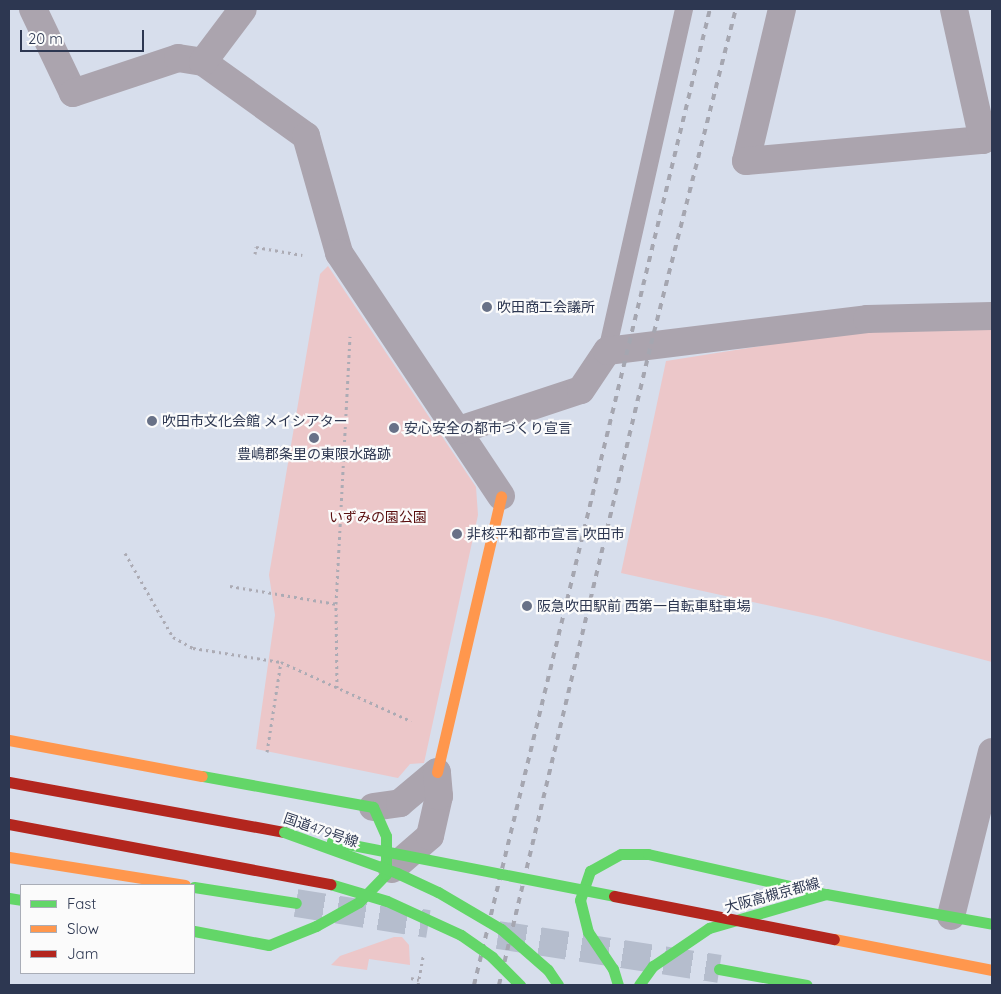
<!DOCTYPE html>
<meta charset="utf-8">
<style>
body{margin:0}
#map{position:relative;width:1001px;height:994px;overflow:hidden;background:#d7deec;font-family:Quicksand,"Noto Sans JP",sans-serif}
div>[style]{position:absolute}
.green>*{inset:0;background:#ecc7c9}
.highway-tunnel>*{height:28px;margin-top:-14px;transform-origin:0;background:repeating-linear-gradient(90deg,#b5bdcd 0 28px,transparent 0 42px)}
.path>*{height:3px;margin-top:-1.5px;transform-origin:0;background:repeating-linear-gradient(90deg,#acabb4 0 2.5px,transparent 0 6.5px)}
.lane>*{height:18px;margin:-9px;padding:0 9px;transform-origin:9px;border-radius:9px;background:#aba4ae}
.street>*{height:28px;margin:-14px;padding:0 14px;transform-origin:14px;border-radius:14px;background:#aba4ae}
.fast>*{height:11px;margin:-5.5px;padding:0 5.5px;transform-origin:5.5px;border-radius:5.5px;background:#63d668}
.slow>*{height:11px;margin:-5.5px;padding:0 5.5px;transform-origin:5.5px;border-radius:5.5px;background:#ff974d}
.jam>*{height:11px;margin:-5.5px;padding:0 5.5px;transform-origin:5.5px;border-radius:5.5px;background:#b3261e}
.rail>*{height:4px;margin-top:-2px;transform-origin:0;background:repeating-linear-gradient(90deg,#a5a6b0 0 6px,transparent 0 12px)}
.fast-bridge>*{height:11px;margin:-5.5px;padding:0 5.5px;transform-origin:5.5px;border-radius:5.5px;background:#63d668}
.slow-bridge>*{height:11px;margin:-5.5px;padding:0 5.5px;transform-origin:5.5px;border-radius:5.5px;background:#ff974d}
.jam-bridge>*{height:11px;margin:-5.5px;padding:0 5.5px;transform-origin:5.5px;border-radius:5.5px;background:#b3261e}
.dots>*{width:14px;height:14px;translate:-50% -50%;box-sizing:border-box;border:2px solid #fbfbfb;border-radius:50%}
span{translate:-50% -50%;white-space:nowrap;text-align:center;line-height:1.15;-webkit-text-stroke:4.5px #fbfbfb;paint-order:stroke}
.poi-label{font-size:14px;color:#2d3751}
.left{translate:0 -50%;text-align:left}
.park-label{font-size:14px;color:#590e0e}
.street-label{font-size:14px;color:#2d3751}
.frame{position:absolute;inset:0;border:10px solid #2d3751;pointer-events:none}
.legend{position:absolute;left:20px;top:884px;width:175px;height:90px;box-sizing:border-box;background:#fbfbfb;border:1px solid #a9adb7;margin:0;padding:6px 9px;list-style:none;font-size:15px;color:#2d3751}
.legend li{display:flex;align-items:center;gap:10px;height:25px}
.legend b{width:25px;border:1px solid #a9adb7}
.scale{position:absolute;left:20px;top:30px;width:124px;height:22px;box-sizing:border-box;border:2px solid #2d3751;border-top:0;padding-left:6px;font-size:15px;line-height:18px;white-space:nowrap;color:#2d3751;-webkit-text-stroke:4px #fbfbfb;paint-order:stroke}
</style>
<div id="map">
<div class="green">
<div style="clip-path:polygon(328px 266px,476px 487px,478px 515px,424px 763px,410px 764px,398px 778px,256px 749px,275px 615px,269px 575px,320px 274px)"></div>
<div style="clip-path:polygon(992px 326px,992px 662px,826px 618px,621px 573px,666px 361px,869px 329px)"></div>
<div style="clip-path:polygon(394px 937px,402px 937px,409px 945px,410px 965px,369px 959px,367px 970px,331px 965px,340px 956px)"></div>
</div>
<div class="highway-tunnel">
<div style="left:296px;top:903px;width:134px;rotate:9deg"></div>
<div style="left:498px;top:935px;width:224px;rotate:8.7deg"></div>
</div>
<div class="path">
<div style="left:255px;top:254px;width:7px;rotate:-82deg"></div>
<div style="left:256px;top:247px;width:47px;rotate:9.9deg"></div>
<div style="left:125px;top:553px;width:97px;rotate:60.3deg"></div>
<div style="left:173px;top:637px;width:23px;rotate:29deg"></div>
<div style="left:193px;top:648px;width:89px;rotate:9deg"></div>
<div style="left:281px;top:662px;width:143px;rotate:24.4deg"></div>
<div style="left:230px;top:586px;width:108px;rotate:9.6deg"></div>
<div style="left:337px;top:688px;width:84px;rotate:-90.7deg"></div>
<div style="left:336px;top:604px;width:268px;rotate:-87deg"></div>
<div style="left:267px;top:752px;width:91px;rotate:-81.2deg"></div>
<div style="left:411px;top:978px;width:8px;rotate:14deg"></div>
<div style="left:418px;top:985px;width:29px;rotate:-80deg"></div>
</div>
<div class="lane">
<div style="left:607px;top:351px;width:351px;rotate:-77.3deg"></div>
</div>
<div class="street">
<div style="left:33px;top:9px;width:93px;rotate:64.5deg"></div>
<div style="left:73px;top:93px;width:111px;rotate:-18.4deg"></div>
<div style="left:178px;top:58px;width:25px;rotate:9deg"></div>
<div style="left:203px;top:62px;width:127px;rotate:35.7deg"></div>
<div style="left:306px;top:136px;width:122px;rotate:74.2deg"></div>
<div style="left:339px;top:253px;width:292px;rotate:56.3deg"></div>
<div style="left:782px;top:9px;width:156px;rotate:103.3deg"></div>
<div style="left:746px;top:161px;width:238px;rotate:-5.1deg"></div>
<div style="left:983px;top:140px;width:134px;rotate:-102.5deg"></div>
<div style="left:203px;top:62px;width:66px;rotate:-53deg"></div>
<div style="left:459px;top:430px;width:128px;rotate:-18.2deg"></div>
<div style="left:581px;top:390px;width:47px;rotate:-56.3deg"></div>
<div style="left:607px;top:351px;width:262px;rotate:-7deg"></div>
<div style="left:867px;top:319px;width:125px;rotate:-1.4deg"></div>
<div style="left:373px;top:807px;width:27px;rotate:-8deg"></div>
<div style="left:400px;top:803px;width:48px;rotate:-40deg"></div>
<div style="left:392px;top:869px;width:50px;rotate:-41deg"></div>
<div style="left:430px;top:836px;width:41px;rotate:-77.3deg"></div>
<div style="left:439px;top:796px;width:24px;rotate:-95deg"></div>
<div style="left:951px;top:916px;width:169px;rotate:-76deg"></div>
</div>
<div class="fast">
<div style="left:194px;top:887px;width:103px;rotate:8.9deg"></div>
<div style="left:9px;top:898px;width:12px;rotate:9deg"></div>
<div style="left:194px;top:931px;width:76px;rotate:10.6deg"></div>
<div style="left:269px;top:945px;width:51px;rotate:-22deg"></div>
<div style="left:316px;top:926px;width:49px;rotate:-29.2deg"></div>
<div style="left:359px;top:902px;width:39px;rotate:-46deg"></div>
<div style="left:386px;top:874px;width:38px;rotate:-90deg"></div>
<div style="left:386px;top:836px;width:32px;rotate:-114deg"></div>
<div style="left:373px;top:807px;width:174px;rotate:-169.7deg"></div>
<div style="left:719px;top:969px;width:89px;rotate:10.3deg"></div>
<div style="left:618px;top:985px;width:17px;rotate:-107deg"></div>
<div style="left:613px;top:969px;width:45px;rotate:-124deg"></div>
<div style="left:588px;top:932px;width:33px;rotate:-104deg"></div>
<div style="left:580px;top:900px;width:31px;rotate:-71deg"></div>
<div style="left:590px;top:871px;width:35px;rotate:-29deg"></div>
<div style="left:621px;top:854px;width:27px"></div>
<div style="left:648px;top:854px;width:181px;rotate:12.7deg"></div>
<div style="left:639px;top:985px;width:24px;rotate:-54deg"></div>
<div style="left:653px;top:966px;width:68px;rotate:-34.2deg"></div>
<div style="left:709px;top:928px;width:122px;rotate:-16.2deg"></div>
<div style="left:826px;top:894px;width:169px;rotate:10.2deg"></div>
</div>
<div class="slow">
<div style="left:9px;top:740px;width:196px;rotate:10.6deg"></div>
<div style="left:437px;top:772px;width:283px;rotate:-76.9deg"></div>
<div style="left:9px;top:857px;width:178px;rotate:9deg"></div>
</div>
<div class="jam">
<div style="left:9px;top:782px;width:280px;rotate:10.3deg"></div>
</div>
<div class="rail">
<div style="left:474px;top:985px;width:1004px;rotate:-76.41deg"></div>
<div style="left:499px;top:985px;width:659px;rotate:-76.66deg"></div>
<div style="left:651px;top:344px;width:346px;rotate:-75.8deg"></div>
</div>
<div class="fast-bridge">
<div style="left:284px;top:832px;width:120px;rotate:19.9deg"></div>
<div style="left:397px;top:873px;width:45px;rotate:24.9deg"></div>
<div style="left:438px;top:892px;width:73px;rotate:30.4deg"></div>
<div style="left:501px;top:929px;width:62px;rotate:41.1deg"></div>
<div style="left:548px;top:970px;width:18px;rotate:56deg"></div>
<div style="left:332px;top:841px;width:287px;rotate:11deg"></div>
<div style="left:330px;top:884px;width:59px;rotate:16.6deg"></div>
<div style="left:387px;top:901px;width:81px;rotate:24.7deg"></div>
<div style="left:461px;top:935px;width:38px;rotate:35deg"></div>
<div style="left:492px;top:957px;width:40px;rotate:45deg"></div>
</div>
<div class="slow-bridge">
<div style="left:834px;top:939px;width:161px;rotate:11.1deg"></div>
</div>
<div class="jam-bridge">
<div style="left:9px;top:824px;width:327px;rotate:10.6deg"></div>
<div style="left:614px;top:896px;width:224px;rotate:11.1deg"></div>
</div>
<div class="dots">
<div style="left:487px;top:307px;background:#687187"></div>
<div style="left:152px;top:421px;background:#687187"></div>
<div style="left:394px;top:428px;background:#687187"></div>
<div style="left:314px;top:438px;background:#687187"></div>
<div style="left:457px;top:534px;background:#687187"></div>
<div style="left:527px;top:606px;background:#687187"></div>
</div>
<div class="poi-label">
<span class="left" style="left:497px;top:307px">吹田商工会議所</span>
<span class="left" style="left:162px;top:421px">吹田市文化会館 メイシアター</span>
<span class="left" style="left:404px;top:428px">安心安全の都市づくり宣言</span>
<span style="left:314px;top:454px">豊嶋郡条里の東限水路跡</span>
<span class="left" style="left:467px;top:534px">非核平和都市宣言 吹田市</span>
<span class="left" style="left:537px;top:606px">阪急吹田駅前 西第一自転車駐車場</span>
</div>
<div class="park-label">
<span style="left:378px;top:517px">いずみの園公園</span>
</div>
<div class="street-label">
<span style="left:321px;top:830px;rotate:19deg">国道479号線</span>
<span style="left:772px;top:895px;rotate:-15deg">大阪高槻京都線</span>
</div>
<div class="frame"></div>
<ul class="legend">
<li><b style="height:6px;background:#63d668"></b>Fast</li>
<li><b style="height:6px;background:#ff974d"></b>Slow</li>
<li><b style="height:6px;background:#b3261e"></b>Jam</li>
</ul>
<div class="scale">20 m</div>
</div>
